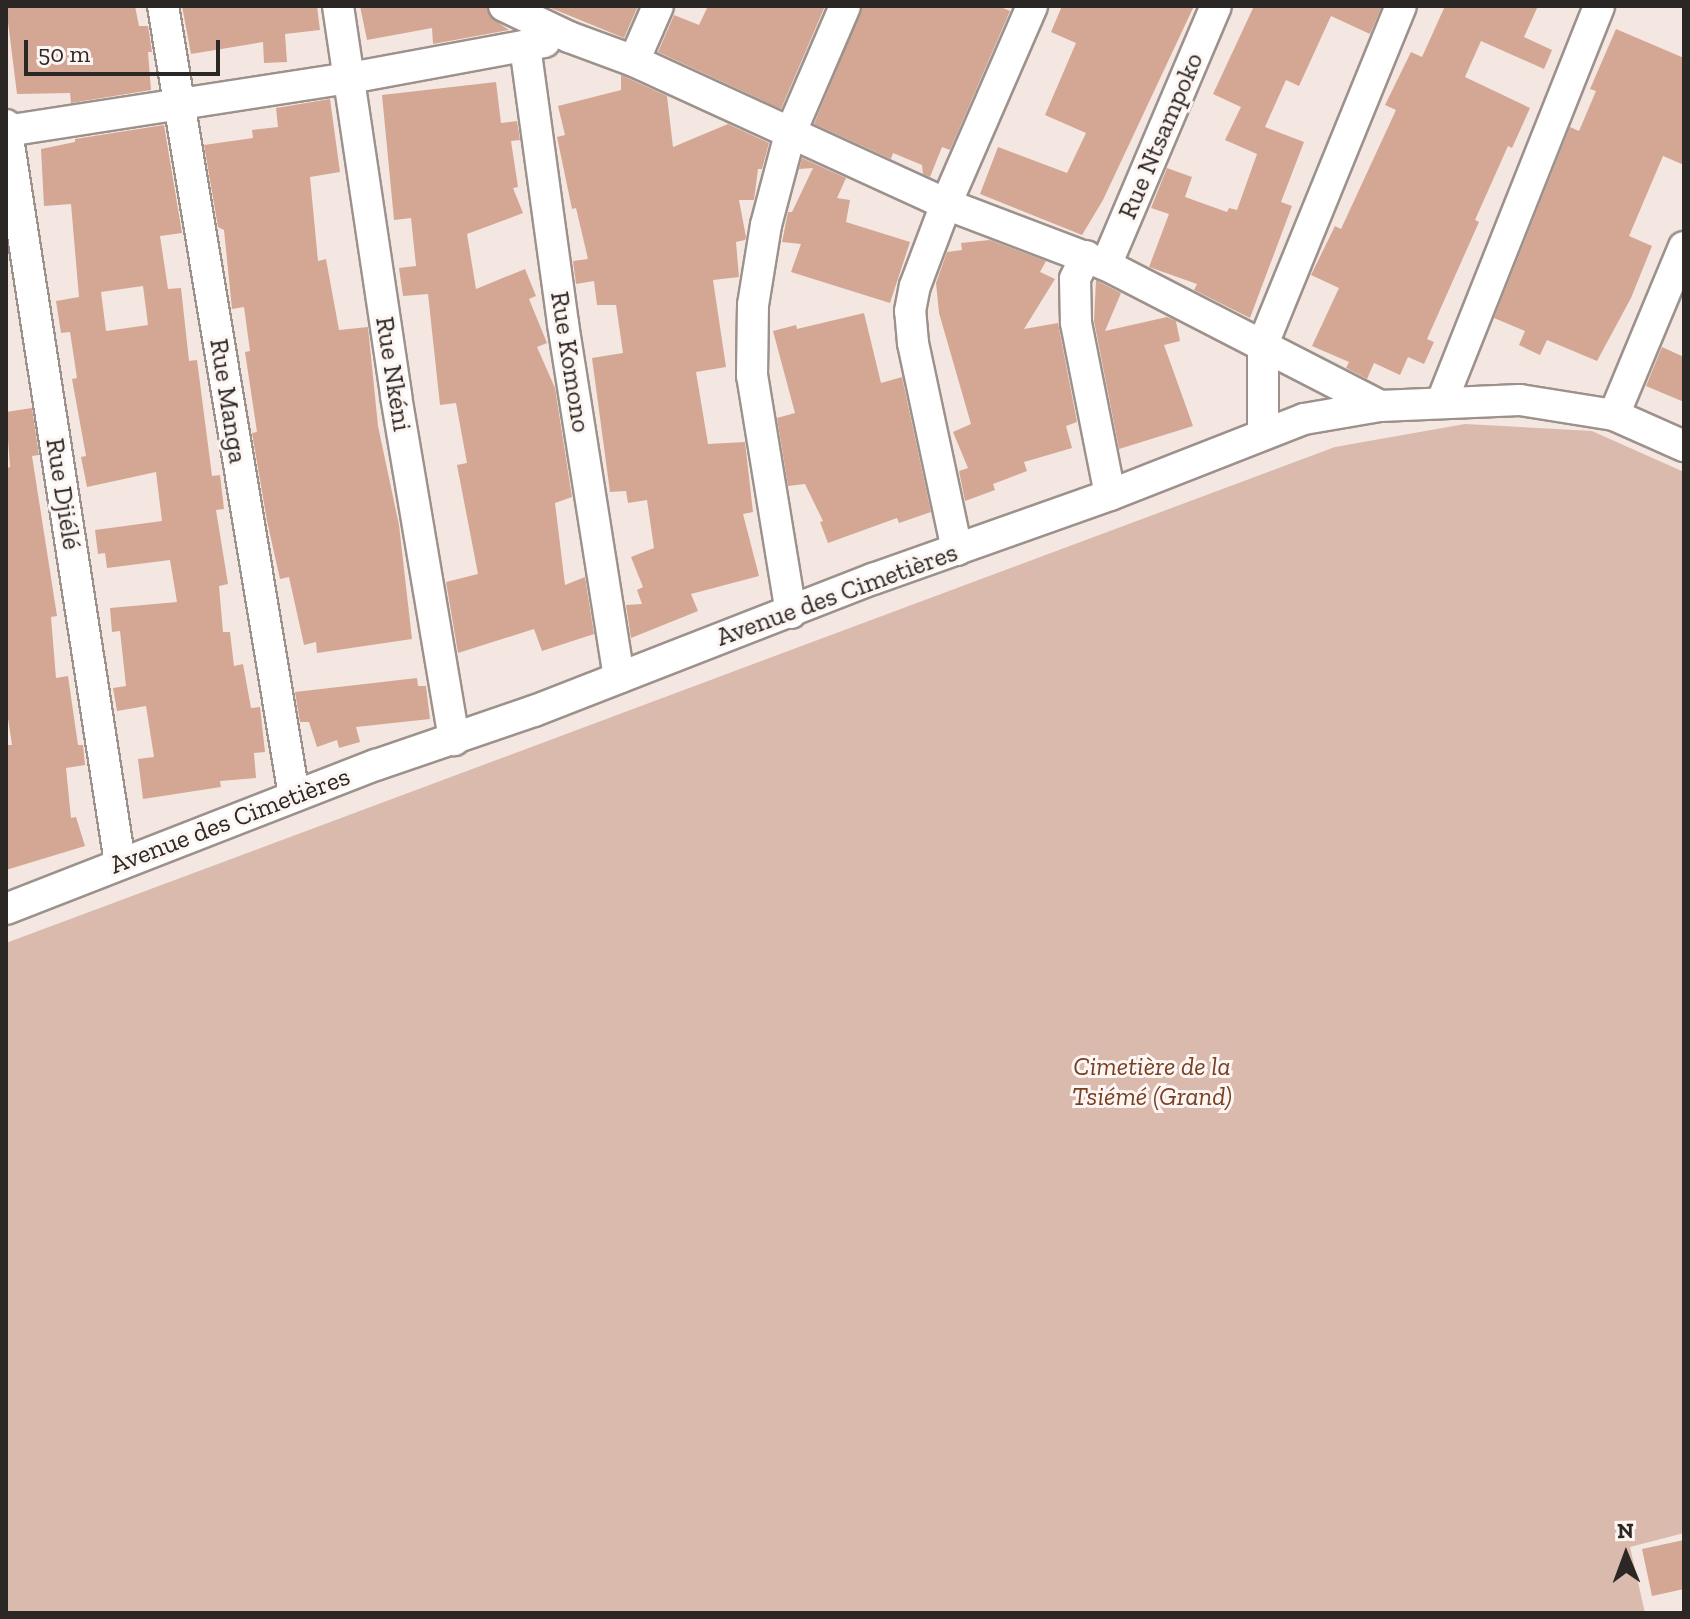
<!DOCTYPE html>
<meta charset="utf-8">
<style>
body{margin:0}
#map{position:relative;width:1690px;height:1619px;overflow:hidden;background:#f4e7e1;font-family:"Zilla Slab",serif}
div>[style]{position:absolute}
.green>*{inset:0;background:#d9baad}
.building>*{inset:0;background:#d3a793}
.roads{filter:drop-shadow(2px 0 #9d918c) drop-shadow(-2px 0 #9d918c) drop-shadow(0 2px #9d918c) drop-shadow(0 -2px #9d918c)}
.street>*{height:30px;margin:-15px;padding:0 15px;transform-origin:15px;border-radius:15px;background:#fff}
span{translate:-50% -50%;white-space:nowrap;text-align:center;line-height:1.15;-webkit-text-stroke:6px #fdf5f2;paint-order:stroke}
.street-label{font-size:26px;color:#2b2724}
.park-label{font-size:26px;color:#773f23;font-style:italic}
.frame{position:absolute;inset:0;border:8px solid #2b2724;pointer-events:none}
.north{position:absolute;left:1586px;top:1515px;width:80px;height:80px;-webkit-text-stroke:6px #fdf5f2;paint-order:stroke;rotate:359deg;font-size:22px;font-weight:700;line-height:32px;text-align:center;color:#2b2724}
.north::after{content:'';display:block;margin:auto;width:28px;height:36px;background:#2b2724;clip-path:polygon(50% 0,100% 100%,50% 72%,0 100%)}
.scale{position:absolute;left:24px;top:40px;width:196px;height:36px;box-sizing:border-box;border:4px solid #2b2724;border-top:0;padding-left:10px;font-size:24px;line-height:28px;white-space:nowrap;color:#2b2724;-webkit-text-stroke:6px #fdf5f2;paint-order:stroke}
</style>
<div id="map">
<div class="green">
<div style="clip-path:polygon(1465px 424px,1592px 431px,1684px 472px,1684px 1533px,1630px 1547px,1645px 1613px,6px 1613px,6px 943px,1335px 447px)"></div>
</div>
<div class="building">
<div style="clip-path:polygon(6px 6px,135px 6px,139px 26px,148px 26px,152px 52px,148px 52px,151px 90px,71px 103px,70px 93px,17px 94px)"></div>
<div style="clip-path:polygon(182px 6px,317px 6px,320px 30px,285px 34px,287px 62px,264px 63px,263px 42px,191px 54px)"></div>
<div style="clip-path:polygon(360px 6px,486px 6px,490px 17px,509px 30px,433px 44px,432px 28px,367px 40px)"></div>
<div style="clip-path:polygon(546px 6px,638px 6px,624px 38px)"></div>
<div style="clip-path:polygon(708px 6px,825px 6px,781px 109px,658px 52px,674px 15px,699px 25px)"></div>
<div style="clip-path:polygon(863px 6px,998px 6px,1010px 11px,950px 150px,942px 147px,930px 177px,923px 174px,922px 165px,893px 153px,891px 159px,814px 124px)"></div>
<div style="clip-path:polygon(1062px 6px,1194px 6px,1103px 200px,1082px 235px,980px 194px,998px 147px,1067px 173px,1086px 133px,1045px 115px,1076px 43px,1051px 32px)"></div>
<div style="clip-path:polygon(1254px 6px,1382px 6px,1370px 34px,1331px 16px,1299px 86px,1286px 80px,1265px 127px,1304px 142px,1281px 202px,1292px 206px,1250px 318px,1194px 290px,1197px 284px,1149px 267px,1169px 214px,1151px 208px,1167px 168px,1192px 177px,1185px 197px,1227px 212px,1229px 208px,1237px 210px,1257px 154px,1225px 140px,1241px 107px,1213px 94px)"></div>
<div style="clip-path:polygon(1445px 6px,1538px 6px,1524px 37px,1552px 50px,1544px 69px,1481px 41px,1465px 77px,1530px 108px,1512px 148px,1508px 146px,1475px 220px,1479px 222px,1427px 339px,1434px 342px,1424px 364px,1408px 357px,1400px 375px,1374px 363px,1367px 379px,1346px 368px,1349px 362px,1312px 346px,1339px 288px,1311px 275px,1335px 226px,1341px 229px,1396px 110px,1385px 105px,1411px 52px,1422px 57px)"></div>
<div style="clip-path:polygon(1616px 29px,1684px 58px,1684px 165px,1663px 156px,1629px 236px,1652px 246px,1631px 298px,1597px 361px,1547px 340px,1540px 355px,1519px 345px,1525px 331px,1494px 318px,1570px 127px,1579px 131px,1596px 91px,1590px 89px)"></div>
<div style="clip-path:polygon(621px 75px,667px 96px,673px 147px,728px 124px,769px 143px,762px 169px,758px 169px,754px 200px,739px 200px,746px 237px,745px 240px,736px 242px,739px 277px,713px 280px,726px 367px,696px 372px,708px 444px,745px 442px,753px 512px,743px 514px,759px 576px,691px 594px,698px 611px,631px 638px,626px 605px,642px 604px,637px 590px,643px 587px,631px 557px,654px 548px,647px 500px,628px 503px,626px 491px,610px 492px,592px 358px,623px 353px,616px 305px,597px 305px,594px 281px,576px 284px,573px 261px,588px 259px,576px 208px,572px 209px,557px 137px,565px 135px,558px 106px,621px 90px)"></div>
<div style="clip-path:polygon(496px 82px,501px 123px,517px 121px,520px 140px,511px 141px,518px 187px,513px 188px,523px 213px,467px 234px,476px 289px,525px 269px,536px 296px,529px 299px,547px 343px,537px 347px,555px 388px,572px 497px,555px 503px,565px 585px,585px 577px,594px 634px,542px 651px,534px 629px,458px 653px,446px 582px,478px 574px,457px 465px,467px 463px,456px 403px,440px 405px,428px 294px,403px 296px,399px 268px,416px 266px,411px 218px,394px 220px,382px 95px)"></div>
<div style="clip-path:polygon(330px 99px,340px 172px,310px 177px,318px 261px,326px 259px,339px 330px,368px 327px,378px 426px,399px 525px,412px 639px,317px 653px,316px 642px,304px 645px,289px 577px,280px 579px,267px 521px,252px 433px,257px 432px,245px 352px,250px 351px,244px 307px,232px 309px,224px 230px,218px 227px,204px 145px,253px 138px,252px 130px,278px 127px,276px 108px)"></div>
<div style="clip-path:polygon(evenodd,164px 125px,182px 233px,160px 236px,168px 289px,181px 288px,189px 361px,197px 360px,212px 476px,220px 475px,224px 509px,216px 510px,228px 584px,219px 586px,223px 632px,230px 632px,234px 666px,243px 664px,251px 708px,260px 707px,265px 752px,254px 753px,256px 778px,220px 781px,221px 787px,143px 799px,138px 759px,154px 757px,146px 706px,117px 711px,113px 688px,126px 686px,120px 631px,112px 632px,110px 608px,177px 602px,170px 560px,107px 568px,105px 553px,98px 554px,95px 530px,162px 521px,156px 472px,87px 487px,81px 457px,86px 456px,72px 379px,77px 378px,70px 332px,61px 333px,56px 301px,79px 297px,71px 204px,44px 206px,41px 149px,75px 142px,75px 139px,164px 125px,143px 286px,148px 325px,106px 331px,101px 292px,143px 286px)"></div>
<div style="clip-path:polygon(802px 158px,846px 178px,837px 198px,850px 200px,846px 222px,910px 242px,890px 303px,791px 272px,801px 244px,782px 242px,788px 212px,792px 212px,813px 168px,799px 169px)"></div>
<div style="clip-path:polygon(990px 240px,1046px 261px,1040px 272px,1055px 279px,1024px 329px,1058px 323px,1077px 422px,1066px 426px,1072px 448px,1024px 462px,1027px 471px,993px 484px,995px 490px,965px 501px,959px 471px,968px 468px,953px 432px,971px 424px,939px 313px,936px 283px,947px 252px,962px 250px,961px 243px)"></div>
<div style="clip-path:polygon(1096px 280px,1121px 293px,1105px 331px,1167px 317px,1176px 321px,1180px 341px,1164px 345px,1193px 426px,1119px 449px,1094px 321px)"></div>
<div style="clip-path:polygon(864px 313px,881px 383px,902px 377px,931px 512px,899px 523px,897px 518px,828px 543px,820px 522px,823px 521px,805px 484px,788px 486px,777px 418px,795px 413px,773px 331px,796px 325px,797px 329px)"></div>
<div style="clip-path:polygon(1662px 347px,1684px 357px,1684px 402px,1646px 386px)"></div>
<div style="clip-path:polygon(32px 408px,39px 455px,32px 456px,57px 616px,51px 617px,56px 678px,68px 676px,78px 745px,83px 745px,85px 765px,66px 768px,71px 818px,76px 817px,85px 846px,6px 870px,6px 745px,12px 745px,6px 705px,6px 468px,10px 467px,6px 412px)"></div>
<div style="clip-path:polygon(417px 678px,418px 686px,426px 686px,430px 719px,356px 727px,360px 742px,339px 748px,337px 740px,317px 747px,309px 722px,300px 722px,295px 692px)"></div>
<div style="clip-path:polygon(1684px 1540px,1684px 1589px,1652px 1596px,1642px 1549px)"></div>
</div>
<div class="roads">
<div class="street">
<div style="left:163px;top:6px;width:801px;rotate:80.58deg"></div>
<div style="left:338px;top:6px;width:394px;rotate:81.5deg"></div>
<div style="left:396px;top:396px;width:349px;rotate:80.4deg"></div>
<div style="left:504px;top:6px;width:72px;rotate:25.5deg"></div>
<div style="left:569px;top:37px;width:69px;rotate:20.3deg"></div>
<div style="left:634px;top:61px;width:343px;rotate:24.6deg"></div>
<div style="left:946px;top:204px;width:171px;rotate:20.9deg"></div>
<div style="left:1106px;top:265px;width:308px;rotate:27.2deg"></div>
<div style="left:525px;top:46px;width:281px;rotate:82.2deg"></div>
<div style="left:563px;top:324px;width:358px;rotate:81deg"></div>
<div style="left:634px;top:61px;width:60px;rotate:-66.4deg"></div>
<div style="left:6px;top:125px;width:747px;rotate:81.22deg"></div>
<div style="left:6px;top:131px;width:348px;rotate:-8.8deg"></div>
<div style="left:350px;top:78px;width:198px;rotate:-10.5deg"></div>
<div style="left:1086px;top:256px;width:25px;rotate:116deg"></div>
<div style="left:1075px;top:279px;width:44px;rotate:88.7deg"></div>
<div style="left:1076px;top:323px;width:175px;rotate:78.8deg"></div>
<div style="left:1106px;top:265px;width:281px;rotate:-67deg"></div>
<div style="left:1442px;top:401px;width:425px;rotate:-68.3deg"></div>
<div style="left:1614px;top:415px;width:182px;rotate:-67.4deg"></div>
<div style="left:1263px;top:433px;width:89px;rotate:-90deg"></div>
<div style="left:1263px;top:344px;width:365px;rotate:-67.8deg"></div>
<div style="left:957px;top:550px;width:212px;rotate:-102deg"></div>
<div style="left:913px;top:343px;width:32px;rotate:-95deg"></div>
<div style="left:910px;top:311px;width:25px;rotate:-79deg"></div>
<div style="left:915px;top:286px;width:88px;rotate:-69.3deg"></div>
<div style="left:946px;top:204px;width:216px;rotate:-66.5deg"></div>
<div style="left:791px;top:613px;width:240px;rotate:-99.3deg"></div>
<div style="left:752px;top:376px;width:71px;rotate:-89.2deg"></div>
<div style="left:753px;top:305px;width:81px;rotate:-80.8deg"></div>
<div style="left:766px;top:225px;width:94px;rotate:-75.2deg"></div>
<div style="left:790px;top:134px;width:139px;rotate:-66.7deg"></div>
<div style="left:6px;top:909px;width:397px;rotate:-21.3deg"></div>
<div style="left:376px;top:765px;width:167px;rotate:-18.9deg"></div>
<div style="left:534px;top:711px;width:364px;rotate:-21.3deg"></div>
<div style="left:873px;top:579px;width:251px;rotate:-19.5deg"></div>
<div style="left:1110px;top:495px;width:208px;rotate:-21.4deg"></div>
<div style="left:1304px;top:419px;width:77px;rotate:-9.7deg"></div>
<div style="left:1380px;top:406px;width:140px;rotate:-2.5deg"></div>
<div style="left:1520px;top:400px;width:95px;rotate:9.1deg"></div>
<div style="left:1614px;top:415px;width:77px;rotate:23.9deg"></div>
</div>
</div>
<div class="street-label">
<span style="left:1161px;top:136px;rotate:-67deg">Rue Ntsampoko</span>
<span style="left:570px;top:362px;rotate:81deg">Rue Komono</span>
<span style="left:393px;top:374px;rotate:81deg">Rue Nkéni</span>
<span style="left:228px;top:401px;rotate:81deg">Rue Manga</span>
<span style="left:63px;top:494px;rotate:81deg">Rue Djiélé</span>
<span style="left:837px;top:595px;rotate:-20deg">Avenue des Cimetières</span>
<span style="left:230px;top:821px;rotate:-21deg">Avenue des Cimetières</span>
</div>
<div class="park-label">
<span style="left:1152px;top:1082px">Cimetière de la<br>Tsiémé (Grand)</span>
</div>
<div class="frame"></div>
<div class="north">N</div>
<div class="scale">50 m</div>
</div>
